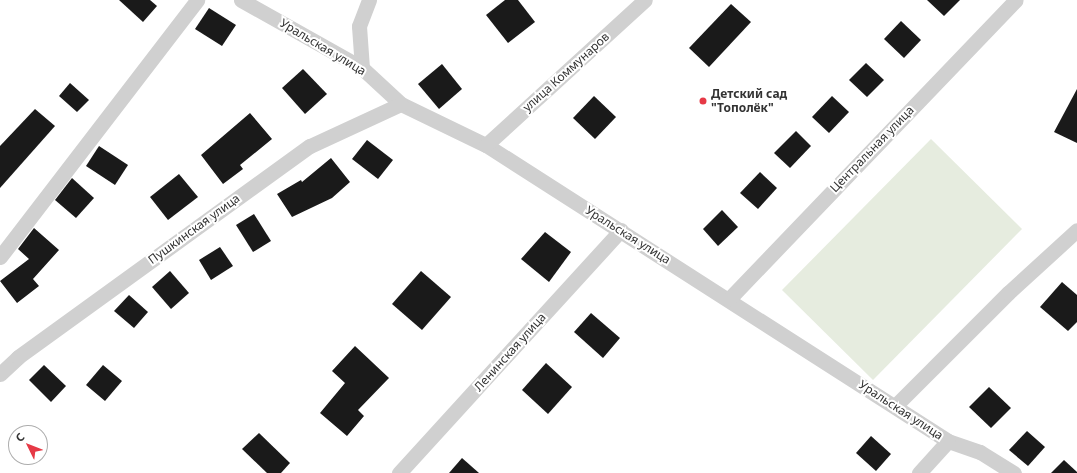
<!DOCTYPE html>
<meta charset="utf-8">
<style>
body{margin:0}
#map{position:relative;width:1077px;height:473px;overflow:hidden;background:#fff;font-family:"Noto Sans",sans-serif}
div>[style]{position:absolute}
.green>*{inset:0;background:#e6ecdf}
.building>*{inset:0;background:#1a1a1a}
.minor>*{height:15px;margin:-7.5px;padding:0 7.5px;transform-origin:7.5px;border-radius:7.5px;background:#d0d0d0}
.dots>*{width:11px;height:11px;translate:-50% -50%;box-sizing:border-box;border:2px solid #fff;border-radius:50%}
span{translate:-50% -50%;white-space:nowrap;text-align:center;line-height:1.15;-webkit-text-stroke:4px #fff;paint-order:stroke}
.street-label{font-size:12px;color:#333}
.poi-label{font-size:12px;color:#333;font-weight:700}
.left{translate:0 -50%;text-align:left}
.north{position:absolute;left:8px;top:425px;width:40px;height:40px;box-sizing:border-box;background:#fff;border:1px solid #adadad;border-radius:50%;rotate:313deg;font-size:11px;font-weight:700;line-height:16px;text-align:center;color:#333}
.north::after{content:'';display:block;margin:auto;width:14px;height:18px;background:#e63946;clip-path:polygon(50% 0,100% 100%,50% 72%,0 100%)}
</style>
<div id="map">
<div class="green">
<div style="clip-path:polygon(931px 139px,1022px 229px,873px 380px,782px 290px)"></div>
</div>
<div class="building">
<div style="clip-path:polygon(119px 0,150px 0,157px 6px,143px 22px)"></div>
<div style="clip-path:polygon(505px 0,518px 0,535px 22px,508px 43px,486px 15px)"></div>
<div style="clip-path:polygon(927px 0,960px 0,944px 16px)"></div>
<div style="clip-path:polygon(731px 4px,751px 22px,709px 67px,689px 48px)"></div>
<div style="clip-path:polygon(209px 8px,236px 25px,222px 46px,195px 29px)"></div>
<div style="clip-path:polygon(901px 21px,921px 40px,904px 58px,884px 39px)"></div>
<div style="clip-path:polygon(866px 63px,884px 80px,867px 97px,849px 80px)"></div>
<div style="clip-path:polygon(442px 64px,462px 89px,439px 109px,418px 84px)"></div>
<div style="clip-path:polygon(303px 69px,327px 94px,305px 114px,282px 88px)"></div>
<div style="clip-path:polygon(70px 83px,89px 100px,77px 112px,59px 96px)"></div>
<div style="clip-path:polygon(1077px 89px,1077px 143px,1054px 132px)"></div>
<div style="clip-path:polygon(594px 96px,616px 117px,595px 139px,573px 118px)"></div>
<div style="clip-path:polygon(832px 96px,849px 112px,829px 133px,812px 117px)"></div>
<div style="clip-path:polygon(35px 109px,55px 126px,0 188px,0 146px)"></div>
<div style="clip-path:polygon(250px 113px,272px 139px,240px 165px,243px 169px,223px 184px,201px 155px)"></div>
<div style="clip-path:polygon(796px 131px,811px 146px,790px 168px,774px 153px)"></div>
<div style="clip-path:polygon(367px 140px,393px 160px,378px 179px,352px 159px)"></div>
<div style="clip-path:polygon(99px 146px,128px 165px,115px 185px,86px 166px)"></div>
<div style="clip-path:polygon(331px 158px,350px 182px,332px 198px,292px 217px,277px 194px,301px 180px,302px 182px)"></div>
<div style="clip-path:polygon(760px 172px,777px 188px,758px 209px,740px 193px)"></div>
<div style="clip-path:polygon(179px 174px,198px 197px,168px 220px,150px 197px)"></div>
<div style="clip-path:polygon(72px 178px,94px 198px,76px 218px,55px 200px)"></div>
<div style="clip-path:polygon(722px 210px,738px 227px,718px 246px,703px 229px)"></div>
<div style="clip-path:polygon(254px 214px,271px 241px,253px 252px,236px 225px)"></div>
<div style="clip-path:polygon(34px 228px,59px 250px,33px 279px,39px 286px,17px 303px,0 281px,29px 259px,18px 249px)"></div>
<div style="clip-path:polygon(545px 232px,571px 252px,549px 282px,521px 259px)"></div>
<div style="clip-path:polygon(220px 247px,233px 266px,211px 280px,199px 260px)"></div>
<div style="clip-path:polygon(170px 271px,189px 293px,171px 309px,152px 287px)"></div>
<div style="clip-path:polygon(421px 271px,451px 297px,422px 330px,392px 304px)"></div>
<div style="clip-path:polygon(1062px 282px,1077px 295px,1077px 322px,1068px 331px,1040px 307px)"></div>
<div style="clip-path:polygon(129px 295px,148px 312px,134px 328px,114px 311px)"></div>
<div style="clip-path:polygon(591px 313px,620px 338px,603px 358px,574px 332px)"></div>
<div style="clip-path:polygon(355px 346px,389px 378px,358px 410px,364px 416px,347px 436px,320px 413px,345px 383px,332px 371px)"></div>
<div style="clip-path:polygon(546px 363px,572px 387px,548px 414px,522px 390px)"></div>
<div style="clip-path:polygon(44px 365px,66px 386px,51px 402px,29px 380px)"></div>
<div style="clip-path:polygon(103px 365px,122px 381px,105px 401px,86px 385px)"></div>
<div style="clip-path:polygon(989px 387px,1011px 408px,991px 428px,969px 407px)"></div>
<div style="clip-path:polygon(1027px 431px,1045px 447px,1028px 466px,1009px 450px)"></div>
<div style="clip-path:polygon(259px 433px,290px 463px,281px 473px,267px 473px,242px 449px)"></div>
<div style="clip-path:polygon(871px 436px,891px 454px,876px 471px,856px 453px)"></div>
<div style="clip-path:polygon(462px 458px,479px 473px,449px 473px)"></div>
<div style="clip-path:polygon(1064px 460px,1077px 472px,1077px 473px,1051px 473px)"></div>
</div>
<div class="minor">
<div style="left:241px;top:0;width:139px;rotate:29.3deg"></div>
<div style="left:362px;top:68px;width:53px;rotate:42.7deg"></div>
<div style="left:401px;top:104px;width:94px;rotate:25.8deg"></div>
<div style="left:486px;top:145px;width:549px;rotate:32.65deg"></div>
<div style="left:948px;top:441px;width:34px;rotate:19deg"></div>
<div style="left:980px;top:452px;width:40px;rotate:32deg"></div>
<div style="left:362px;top:68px;width:42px;rotate:-94.1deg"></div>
<div style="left:359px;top:26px;width:28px;rotate:-69deg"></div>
<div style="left:486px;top:145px;width:215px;rotate:-42.4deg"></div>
<div style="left:0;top:257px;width:324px;rotate:-52.5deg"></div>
<div style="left:729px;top:299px;width:414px;rotate:-46.2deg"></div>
<div style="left:0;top:374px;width:25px;rotate:-43deg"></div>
<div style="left:18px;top:357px;width:360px;rotate:-35.9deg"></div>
<div style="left:310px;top:146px;width:100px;rotate:-24.8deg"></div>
<div style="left:895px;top:406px;width:160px;rotate:-45deg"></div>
<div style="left:1008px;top:293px;width:93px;rotate:-42.4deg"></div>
<div style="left:399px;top:473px;width:329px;rotate:-47.6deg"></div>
<div style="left:919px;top:473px;width:43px;rotate:-47.8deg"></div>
</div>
<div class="dots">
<div style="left:703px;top:101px;background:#e63946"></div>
</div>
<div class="street-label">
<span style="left:323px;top:47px;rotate:31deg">Уральская улица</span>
<span style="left:566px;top:72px;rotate:-42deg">улица Коммунаров</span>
<span style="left:872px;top:149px;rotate:-46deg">Центральная улица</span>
<span style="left:194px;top:229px;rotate:-36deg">Пушкинская улица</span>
<span style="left:628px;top:235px;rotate:32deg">Уральская улица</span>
<span style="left:510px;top:352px;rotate:-48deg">Ленинская улица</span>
<span style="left:901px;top:410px;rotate:33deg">Уральская улица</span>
</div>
<div class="poi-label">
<span class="left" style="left:711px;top:101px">Детский сад<br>"Тополёк"</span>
</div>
<div class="north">С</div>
</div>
